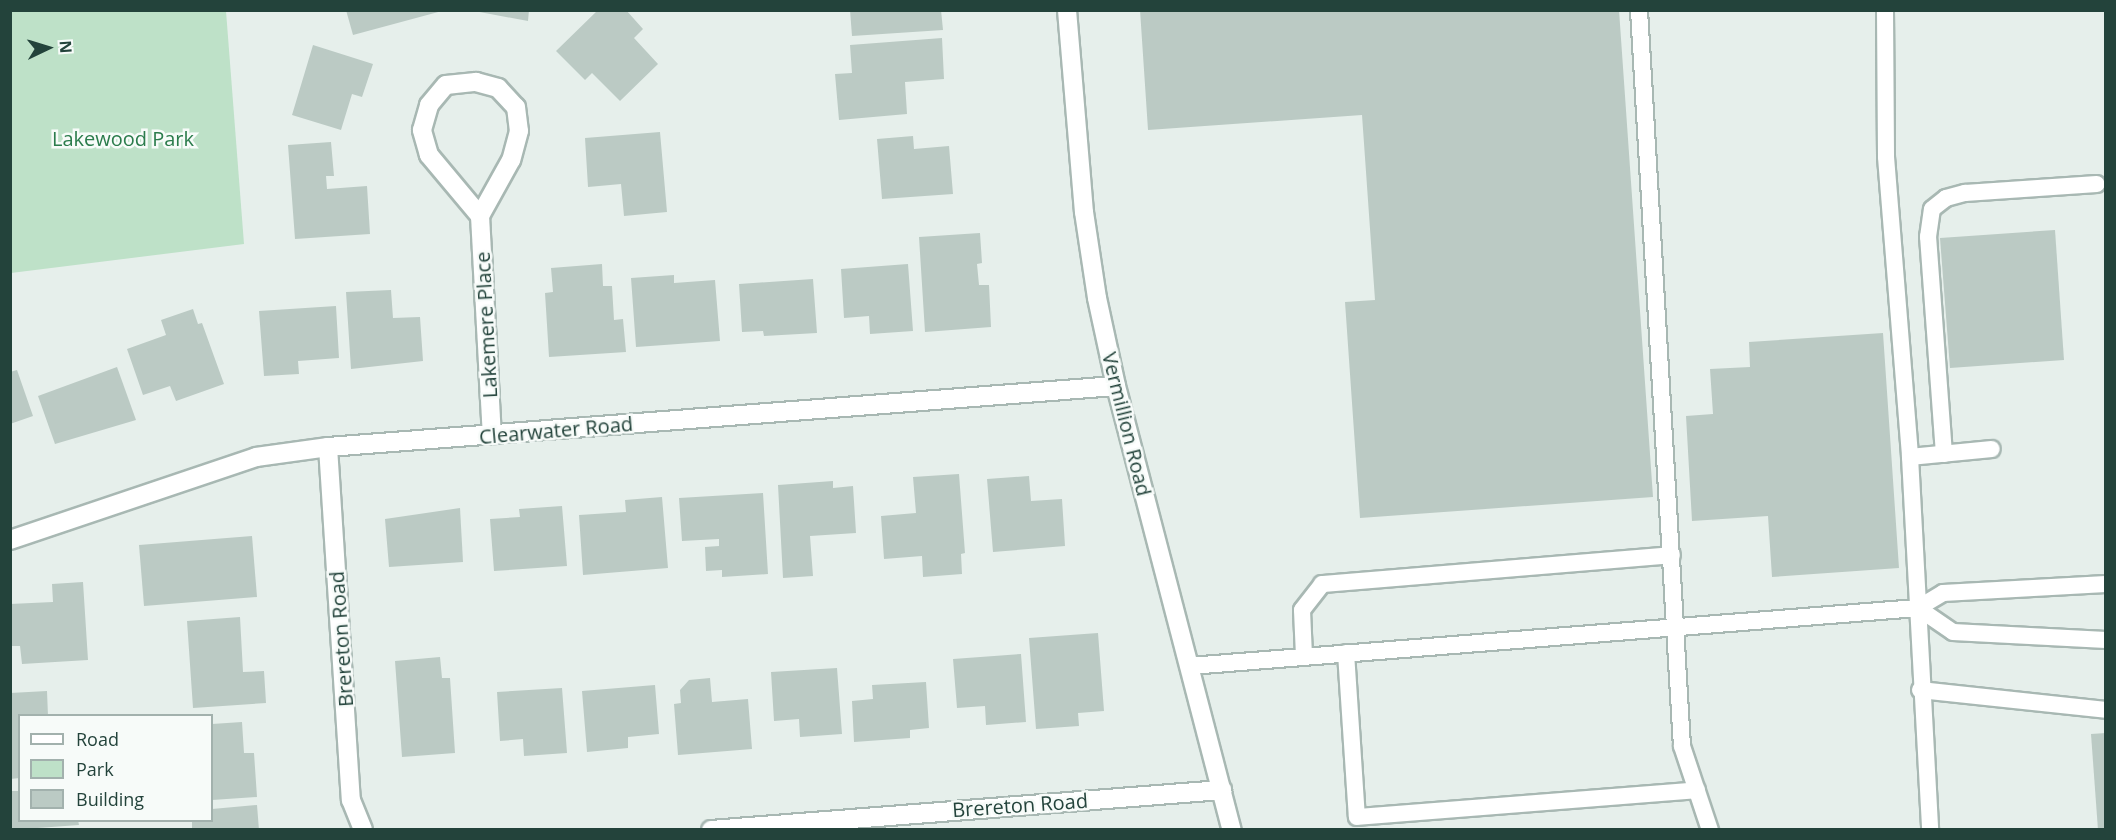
<!DOCTYPE html>
<style>
body{margin:0}
#map{position:relative;width:2116px;height:840px;overflow:hidden;background:#e6efeb;font-family:"Open Sans",sans-serif}
div>[style]{position:absolute}
.green>*{inset:0;background:#bee1c8}
.building>*{inset:0;background:#bbcac4}
.roads{filter:drop-shadow(2px 0 #a8b8b3) drop-shadow(-2px 0 #a8b8b3) drop-shadow(0 2px #a8b8b3) drop-shadow(0 -2px #a8b8b3)}
.service>*{height:16px;margin:-8px;padding:0 8px;transform-origin:8px;border-radius:8px;background:#fff}
.minor>*{height:18px;margin:-9px;padding:0 9px;transform-origin:9px;border-radius:9px;background:#fff}
span{translate:-50% -50%;white-space:nowrap;text-align:center;line-height:1.15;-webkit-text-stroke:5px #f7fbf9;paint-order:stroke}
.park-label{font-size:20px;color:#2b7c4c}
.street-label{font-size:20px;color:#23433b}
.frame{position:absolute;inset:0;border:12px solid #23433b;pointer-events:none}
.legend{position:absolute;left:18px;top:714px;width:195px;height:108px;box-sizing:border-box;background:#f7fbf9;border:2px solid #a2b1ad;margin:0;padding:8px 10px;list-style:none;font-size:18px;color:#23433b}
.legend li{display:flex;align-items:center;gap:12px;height:30px}
.legend b{width:30px;border:2px solid #a2b1ad}
.north{position:absolute;left:18px;top:18px;width:60px;height:60px;-webkit-text-stroke:4px #f7fbf9;paint-order:stroke;rotate:86deg;font-size:16px;font-weight:700;line-height:24px;text-align:center;color:#23433b}
.north::after{content:'';display:block;margin:auto;width:21px;height:27px;background:#23433b;clip-path:polygon(50% 0,100% 100%,50% 72%,0 100%)}
</style>
<div id="map">
<div class="green">
<div style="clip-path:polygon(10px 11px,226px 11px,244px 244px,11px 273px)"></div>
</div>
<div class="building">
<div style="clip-path:polygon(346px 10px,442px 10px,442px 11px,353px 35px)"></div>
<div style="clip-path:polygon(469px 10px,529px 10px,528px 21px)"></div>
<div style="clip-path:polygon(598px 10px,626px 10px,643px 29px,634px 38px,658px 64px,620px 101px,592px 73px,585px 80px,556px 51px)"></div>
<div style="clip-path:polygon(850px 10px,941px 10px,943px 30px,852px 36px)"></div>
<div style="clip-path:polygon(1140px 10px,1619px 10px,1653px 497px,1360px 518px,1345px 302px,1375px 300px,1362px 115px,1148px 130px)"></div>
<div style="clip-path:polygon(942px 38px,944px 79px,905px 82px,907px 114px,839px 120px,835px 74px,852px 73px,850px 45px)"></div>
<div style="clip-path:polygon(313px 45px,373px 64px,362px 97px,352px 94px,341px 130px,292px 115px)"></div>
<div style="clip-path:polygon(660px 132px,667px 212px,624px 216px,621px 184px,588px 187px,585px 138px)"></div>
<div style="clip-path:polygon(913px 136px,914px 149px,949px 146px,953px 194px,882px 199px,877px 139px)"></div>
<div style="clip-path:polygon(331px 142px,334px 176px,326px 176px,327px 189px,367px 186px,370px 234px,295px 239px,288px 145px)"></div>
<div style="clip-path:polygon(2055px 230px,2064px 360px,1950px 368px,1940px 238px)"></div>
<div style="clip-path:polygon(980px 233px,982px 263px,977px 264px,979px 285px,989px 285px,991px 327px,925px 332px,919px 237px)"></div>
<div style="clip-path:polygon(602px 264px,603px 286px,612px 286px,614px 320px,623px 319px,626px 352px,549px 357px,545px 293px,553px 292px,551px 268px)"></div>
<div style="clip-path:polygon(908px 264px,913px 331px,870px 334px,869px 316px,844px 318px,841px 269px)"></div>
<div style="clip-path:polygon(674px 275px,674px 283px,715px 280px,720px 341px,636px 347px,631px 278px)"></div>
<div style="clip-path:polygon(813px 279px,817px 333px,764px 336px,763px 331px,742px 332px,739px 284px)"></div>
<div style="clip-path:polygon(391px 290px,393px 318px,420px 317px,423px 361px,351px 369px,346px 292px)"></div>
<div style="clip-path:polygon(336px 306px,339px 358px,298px 361px,299px 374px,264px 376px,259px 311px)"></div>
<div style="clip-path:polygon(193px 309px,198px 324px,202px 323px,224px 384px,176px 401px,170px 386px,143px 395px,127px 349px,166px 335px,161px 320px)"></div>
<div style="clip-path:polygon(1883px 333px,1899px 568px,1772px 577px,1768px 516px,1692px 521px,1686px 416px,1713px 414px,1710px 369px,1750px 367px,1749px 342px)"></div>
<div style="clip-path:polygon(117px 367px,136px 420px,55px 444px,38px 396px)"></div>
<div style="clip-path:polygon(17px 370px,33px 416px,10px 424px,10px 372px)"></div>
<div style="clip-path:polygon(959px 474px,965px 553px,961px 554px,962px 574px,923px 577px,922px 556px,884px 559px,881px 516px,916px 513px,913px 477px)"></div>
<div style="clip-path:polygon(1029px 476px,1031px 501px,1062px 499px,1065px 546px,993px 552px,987px 479px)"></div>
<div style="clip-path:polygon(833px 481px,833px 488px,853px 486px,856px 533px,810px 536px,813px 576px,783px 578px,778px 485px)"></div>
<div style="clip-path:polygon(763px 493px,768px 574px,722px 577px,722px 570px,706px 571px,705px 547px,719px 546px,719px 539px,682px 541px,679px 498px)"></div>
<div style="clip-path:polygon(662px 497px,668px 568px,583px 575px,579px 515px,626px 512px,625px 500px)"></div>
<div style="clip-path:polygon(562px 506px,567px 566px,494px 571px,490px 519px,520px 517px,519px 509px)"></div>
<div style="clip-path:polygon(460px 508px,463px 562px,389px 567px,385px 519px)"></div>
<div style="clip-path:polygon(252px 536px,257px 597px,144px 606px,139px 545px)"></div>
<div style="clip-path:polygon(83px 582px,88px 660px,22px 664px,20px 646px,10px 646px,10px 604px,53px 602px,52px 584px)"></div>
<div style="clip-path:polygon(240px 617px,243px 672px,264px 671px,266px 703px,193px 708px,187px 621px)"></div>
<div style="clip-path:polygon(1098px 633px,1104px 711px,1078px 713px,1079px 726px,1036px 729px,1029px 638px)"></div>
<div style="clip-path:polygon(1021px 654px,1026px 722px,986px 725px,985px 706px,957px 708px,953px 659px)"></div>
<div style="clip-path:polygon(440px 657px,442px 678px,450px 678px,455px 753px,402px 757px,395px 661px)"></div>
<div style="clip-path:polygon(837px 668px,842px 734px,800px 737px,799px 719px,774px 721px,771px 672px)"></div>
<div style="clip-path:polygon(710px 678px,712px 702px,748px 699px,752px 749px,678px 755px,674px 704px,681px 703px,680px 690px,689px 680px)"></div>
<div style="clip-path:polygon(926px 682px,929px 728px,910px 730px,910px 738px,854px 742px,852px 701px,873px 699px,872px 685px)"></div>
<div style="clip-path:polygon(655px 685px,659px 734px,628px 737px,628px 748px,587px 752px,582px 691px)"></div>
<div style="clip-path:polygon(562px 688px,567px 753px,524px 756px,523px 739px,500px 741px,497px 692px)"></div>
<div style="clip-path:polygon(47px 691px,48px 716px,20px 716px,20px 778px,10px 779px,10px 693px)"></div>
<div style="clip-path:polygon(242px 722px,244px 753px,254px 753px,257px 797px,212px 800px,212px 724px)"></div>
<div style="clip-path:polygon(2106px 733px,2106px 830px,2098px 830px,2091px 734px)"></div>
<div style="clip-path:polygon(10px 791px,20px 791px,20px 820px,78px 820px,79px 825px,10px 830px)"></div>
<div style="clip-path:polygon(257px 805px,259px 830px,192px 830px,192px 820px,212px 820px,212px 809px)"></div>
</div>
<div class="roads">
<div class="service">
<div style="left:1639px;top:10px;width:737px;rotate:86.66deg"></div>
<div style="left:1682px;top:746px;width:89px;rotate:71.6deg"></div>
<div style="left:1885px;top:10px;width:147px;rotate:89.6deg"></div>
<div style="left:1886px;top:157px;width:301px;rotate:85.4deg"></div>
<div style="left:1910px;top:457px;width:374px;rotate:86.9deg"></div>
<div style="left:1944px;top:454px;width:218px;rotate:-94.2deg"></div>
<div style="left:1928px;top:237px;width:28px;rotate:-82deg"></div>
<div style="left:1932px;top:209px;width:18px;rotate:-38deg"></div>
<div style="left:1946px;top:198px;width:20px;rotate:-15deg"></div>
<div style="left:1965px;top:193px;width:132px;rotate:-3.9deg"></div>
<div style="left:1910px;top:457px;width:82px;rotate:-5.6deg"></div>
<div style="left:1918px;top:608px;width:42px;rotate:34.4deg"></div>
<div style="left:1953px;top:632px;width:153px;rotate:3deg"></div>
<div style="left:1346px;top:653px;width:164px;rotate:86.2deg"></div>
<div style="left:1357px;top:817px;width:341px;rotate:-4.5deg"></div>
<div style="left:1304px;top:656px;width:46px;rotate:-92.5deg"></div>
<div style="left:1302px;top:610px;width:33px;rotate:-52deg"></div>
<div style="left:1322px;top:584px;width:351px;rotate:-4.7deg"></div>
<div style="left:1190px;top:666px;width:730px;rotate:-4.56deg"></div>
<div style="left:1918px;top:608px;width:29px;rotate:-31deg"></div>
<div style="left:1943px;top:593px;width:163px;rotate:-3.2deg"></div>
<div style="left:1920px;top:690px;width:187px;rotate:6.1deg"></div>
</div>
<div class="minor">
<div style="left:1067px;top:10px;width:203px;rotate:85.2deg"></div>
<div style="left:1084px;top:212px;width:87px;rotate:81.4deg"></div>
<div style="left:1097px;top:298px;width:90px;rotate:77.8deg"></div>
<div style="left:1116px;top:386px;width:459px;rotate:75.4deg"></div>
<div style="left:480px;top:216px;width:80px;rotate:-129.9deg"></div>
<div style="left:429px;top:155px;width:26px;rotate:-106deg"></div>
<div style="left:422px;top:130px;width:26px;rotate:-74deg"></div>
<div style="left:429px;top:105px;width:26px;rotate:-50deg"></div>
<div style="left:446px;top:85px;width:30px;rotate:-6deg"></div>
<div style="left:476px;top:82px;width:23px;rotate:15deg"></div>
<div style="left:498px;top:88px;width:26px;rotate:47deg"></div>
<div style="left:516px;top:107px;width:24px;rotate:83deg"></div>
<div style="left:519px;top:131px;width:30px;rotate:105deg"></div>
<div style="left:511px;top:160px;width:64px;rotate:119deg"></div>
<div style="left:480px;top:216px;width:219px;rotate:86.9deg"></div>
<div style="left:328px;top:447px;width:354px;rotate:86.3deg"></div>
<div style="left:351px;top:800px;width:32px;rotate:68deg"></div>
<div style="left:10px;top:540px;width:260px;rotate:-18.6deg"></div>
<div style="left:256px;top:457px;width:73px;rotate:-7.9deg"></div>
<div style="left:328px;top:447px;width:790px;rotate:-4.43deg"></div>
<div style="left:711px;top:830px;width:513px;rotate:-4.48deg"></div>
</div>
</div>
<div class="park-label">
<span style="left:123px;top:138px">Lakewood Park</span>
</div>
<div class="street-label">
<span style="left:486px;top:325px;rotate:-93deg">Lakemere Place</span>
<span style="left:1127px;top:424px;rotate:76deg">Vermillion Road</span>
<span style="left:556px;top:430px;rotate:-5deg">Clearwater Road</span>
<span style="left:341px;top:639px;rotate:-94deg">Brereton Road</span>
<span style="left:1020px;top:805px;rotate:-4deg">Brereton Road</span>
</div>
<div class="frame"></div>
<ul class="legend">
<li><b style="height:8px;background:#fff"></b>Road</li>
<li><b style="height:16px;background:#bee1c8"></b>Park</li>
<li><b style="height:16px;background:#bbcac4"></b>Building</li>
</ul>
<div class="north">N</div>
</div>
